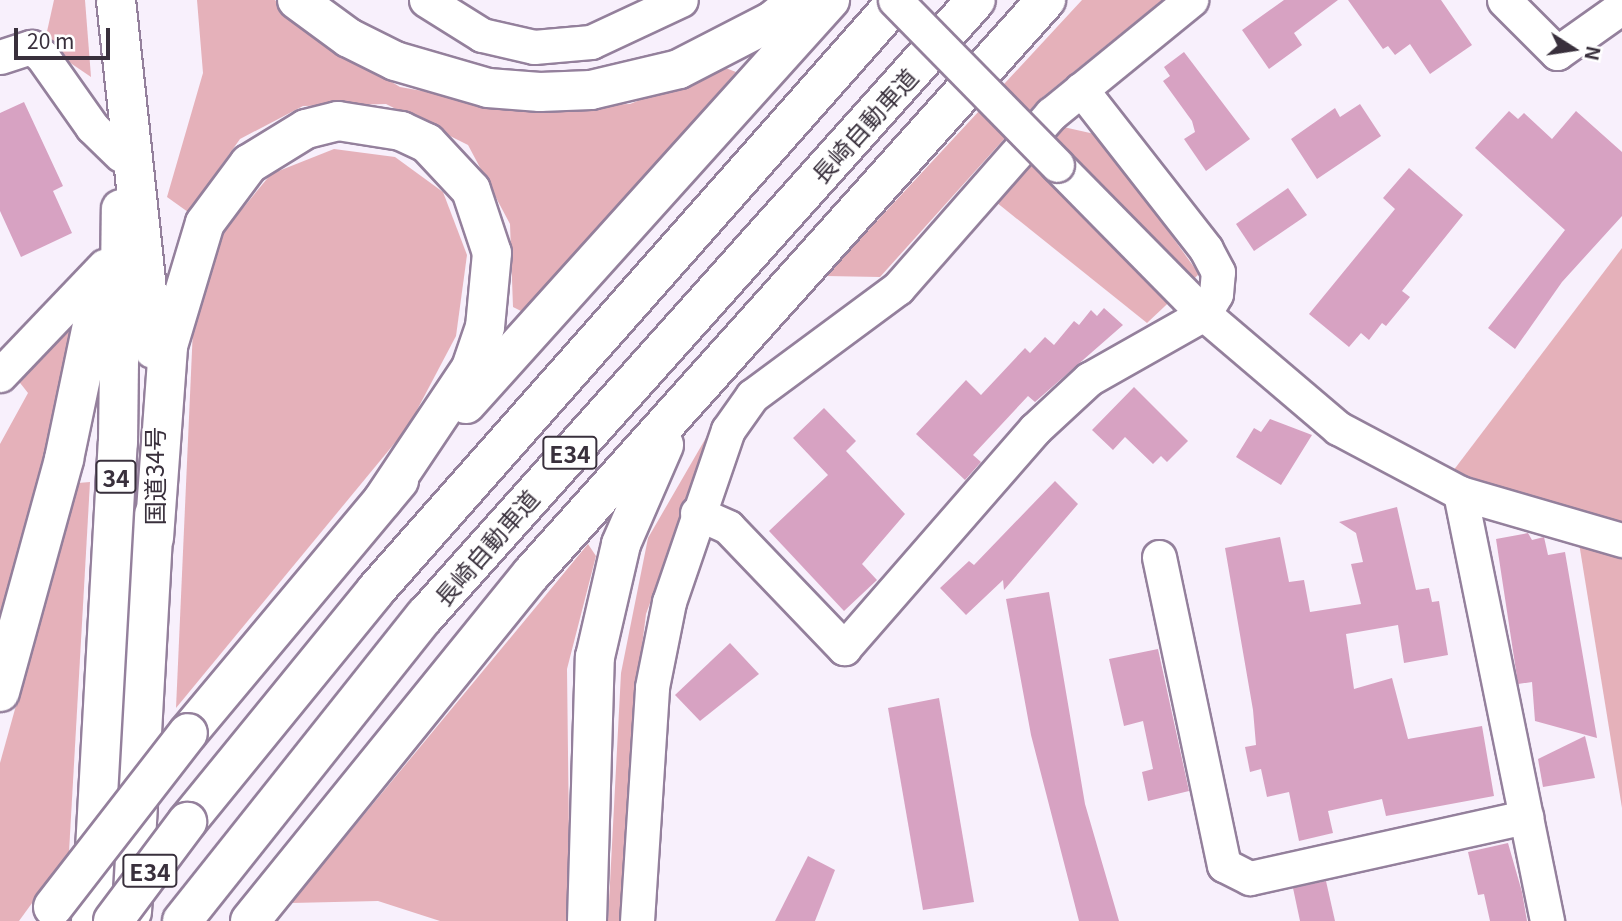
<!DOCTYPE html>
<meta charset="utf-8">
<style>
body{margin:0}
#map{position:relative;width:1622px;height:921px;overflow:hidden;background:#f8f0fc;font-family:Georgia,"Noto Sans JP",serif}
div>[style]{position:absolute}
.green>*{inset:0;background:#e5b1ba}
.building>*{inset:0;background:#d7a2c2}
.roads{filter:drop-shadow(2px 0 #94809c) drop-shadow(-2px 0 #94809c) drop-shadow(0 2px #94809c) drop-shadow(0 -2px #94809c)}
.minor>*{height:33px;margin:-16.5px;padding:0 16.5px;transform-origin:16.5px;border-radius:16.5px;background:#fff}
.highway>*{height:38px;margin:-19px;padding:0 19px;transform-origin:19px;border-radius:19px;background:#fff}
.bridges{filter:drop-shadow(2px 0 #94809c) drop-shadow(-2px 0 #94809c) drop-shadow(0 2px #94809c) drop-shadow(0 -2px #94809c)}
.minor-bridge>*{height:33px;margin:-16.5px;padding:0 16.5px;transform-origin:16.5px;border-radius:16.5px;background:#fff}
.highway-bridge>*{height:38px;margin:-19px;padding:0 19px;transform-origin:19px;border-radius:19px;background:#fff}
span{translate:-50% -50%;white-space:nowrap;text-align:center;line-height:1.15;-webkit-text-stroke:5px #fff;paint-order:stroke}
.shield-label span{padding:2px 5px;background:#fff;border:2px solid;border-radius:5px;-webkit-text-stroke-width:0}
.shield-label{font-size:23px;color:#39303c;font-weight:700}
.street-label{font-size:24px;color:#39303c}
.north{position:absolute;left:1538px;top:14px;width:70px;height:70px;-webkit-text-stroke:5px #fff;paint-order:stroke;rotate:102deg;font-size:19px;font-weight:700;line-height:28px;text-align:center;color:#39303c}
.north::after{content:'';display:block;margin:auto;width:24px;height:32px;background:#39303c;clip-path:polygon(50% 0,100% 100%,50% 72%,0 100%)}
.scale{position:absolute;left:14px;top:28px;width:96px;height:32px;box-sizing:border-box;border:4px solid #39303c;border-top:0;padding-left:9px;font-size:21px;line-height:24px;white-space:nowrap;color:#39303c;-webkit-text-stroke:5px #fff;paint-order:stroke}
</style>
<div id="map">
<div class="green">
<div style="clip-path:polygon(54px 0,85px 0,91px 77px,44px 45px)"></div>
<div style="clip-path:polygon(197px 0,275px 0,299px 26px,400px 87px,519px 108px,630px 104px,723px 67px,736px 72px,525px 313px,513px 307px,510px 224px,468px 145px,386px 104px,303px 106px,240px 139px,188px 212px,167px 197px,203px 73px)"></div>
<div style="clip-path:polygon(1082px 0,1162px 0,1039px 100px,880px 277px,826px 276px)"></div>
<div style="clip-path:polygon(1059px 126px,1099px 135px,1199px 274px,1147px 323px,996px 202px)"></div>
<div style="clip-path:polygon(334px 149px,395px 157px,443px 192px,467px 255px,456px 336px,408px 427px,176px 708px,194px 306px,224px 231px,271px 174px)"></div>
<div style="clip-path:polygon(1622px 248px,1622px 528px,1453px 471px)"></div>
<div style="clip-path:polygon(68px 314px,75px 359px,0 623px,0 444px,28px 393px,13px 374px)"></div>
<div style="clip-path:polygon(718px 417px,646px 614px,631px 734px,625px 921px,608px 921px,621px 673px,648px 538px)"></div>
<div style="clip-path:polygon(90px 482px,69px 852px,19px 921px,0 921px,0 763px,78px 483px)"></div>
<div style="clip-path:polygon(1579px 543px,1622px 555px,1622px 808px)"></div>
<div style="clip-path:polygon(588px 544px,596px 556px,567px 669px,570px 921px,440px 921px,378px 901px,291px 903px)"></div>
</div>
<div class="building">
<div style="clip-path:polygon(1284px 0,1338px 0,1294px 33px,1302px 45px,1269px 69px,1242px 30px)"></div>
<div style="clip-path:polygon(1348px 0,1441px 0,1472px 45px,1430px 74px,1410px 44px,1395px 55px,1388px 46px,1383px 49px)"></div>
<div style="clip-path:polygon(1184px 52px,1250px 139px,1206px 171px,1184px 139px,1195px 132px,1192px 121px,1163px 81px,1170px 76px,1164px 67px)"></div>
<div style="clip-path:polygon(24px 102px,63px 186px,53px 191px,72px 233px,21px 257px,0 211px,0 113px)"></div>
<div style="clip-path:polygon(1360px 104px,1381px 136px,1317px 179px,1291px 139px,1335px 108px,1340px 117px)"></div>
<div style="clip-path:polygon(1509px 111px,1518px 119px,1524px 113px,1552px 139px,1576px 111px,1622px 152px,1622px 216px,1562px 282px,1515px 349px,1488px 328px,1565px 230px,1475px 148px)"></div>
<div style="clip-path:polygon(1409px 168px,1463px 215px,1402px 291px,1410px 297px,1386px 326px,1382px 323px,1369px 340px,1361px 333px,1349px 347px,1309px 314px,1395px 209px,1383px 198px)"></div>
<div style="clip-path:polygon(1288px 188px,1307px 215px,1254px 251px,1236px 224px)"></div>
<div style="clip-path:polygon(1104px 308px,1123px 325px,1035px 402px,1028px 396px,973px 455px,981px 462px,965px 480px,916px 434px,966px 380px,981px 395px,1025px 348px,1030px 353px,1045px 337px,1054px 345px,1074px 321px,1079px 325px,1091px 310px,1097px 316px)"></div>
<div style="clip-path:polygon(1134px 387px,1188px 441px,1167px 462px,1161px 456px,1153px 464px,1125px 437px,1113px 450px,1092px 430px)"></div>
<div style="clip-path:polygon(824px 408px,856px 441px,846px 451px,905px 514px,862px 564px,877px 580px,844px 611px,769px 531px,828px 475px,793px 438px)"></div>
<div style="clip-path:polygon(1270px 419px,1312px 435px,1281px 485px,1236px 457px,1254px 428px,1261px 432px)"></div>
<div style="clip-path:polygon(1055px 481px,1078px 504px,1004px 590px,1003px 580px,966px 615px,940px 588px,969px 561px,974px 565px)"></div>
<div style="clip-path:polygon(1397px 507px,1416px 590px,1429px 588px,1432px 602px,1439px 601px,1448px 655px,1404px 663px,1398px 625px,1346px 634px,1354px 689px,1392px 678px,1408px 739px,1482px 726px,1494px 796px,1386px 816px,1382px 799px,1328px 811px,1333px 833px,1299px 841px,1289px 792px,1267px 797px,1261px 769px,1250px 772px,1245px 747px,1256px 745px,1253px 710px,1225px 548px,1280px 537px,1289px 582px,1304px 580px,1310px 612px,1361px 604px,1351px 564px,1363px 562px,1356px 533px,1339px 522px)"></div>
<div style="clip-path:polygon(1528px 533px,1532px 540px,1544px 537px,1548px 555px,1565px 552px,1597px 738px,1535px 721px,1532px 682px,1518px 684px,1496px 539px)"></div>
<div style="clip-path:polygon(1049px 592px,1085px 804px,1119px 921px,1079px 921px,1031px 735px,1006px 599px)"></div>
<div style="clip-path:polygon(730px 643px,759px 674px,700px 721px,675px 695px)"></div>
<div style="clip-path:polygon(1158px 649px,1189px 791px,1148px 801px,1142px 772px,1153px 769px,1143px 721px,1124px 726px,1109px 659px)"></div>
<div style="clip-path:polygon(939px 698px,974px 902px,923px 910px,888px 708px)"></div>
<div style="clip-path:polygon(1585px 736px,1595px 778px,1543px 787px,1538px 759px)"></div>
<div style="clip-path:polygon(1508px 843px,1522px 892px,1527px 921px,1490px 921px,1484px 894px,1478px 895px,1468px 852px)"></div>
<div style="clip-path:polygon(808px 856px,835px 870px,815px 921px,775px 921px)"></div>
<div style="clip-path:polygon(1326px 881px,1335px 921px,1300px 921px,1293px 888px)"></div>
</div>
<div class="roads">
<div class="minor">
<div style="left:426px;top:0;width:66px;rotate:32deg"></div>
<div style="left:482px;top:35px;width:53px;rotate:13deg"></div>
<div style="left:534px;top:47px;width:57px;rotate:-5deg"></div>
<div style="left:591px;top:42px;width:99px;rotate:-25deg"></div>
<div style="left:1504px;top:0;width:75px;rotate:45deg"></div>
<div style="left:1557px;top:53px;width:80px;rotate:-35.3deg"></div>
<div style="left:0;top:57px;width:33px;rotate:-18deg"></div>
<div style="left:31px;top:47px;width:14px;rotate:39deg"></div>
<div style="left:42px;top:56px;width:87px;rotate:54.8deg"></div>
<div style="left:92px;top:127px;width:40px;rotate:44deg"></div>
<div style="left:1057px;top:165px;width:209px;rotate:45.4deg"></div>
<div style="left:1204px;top:314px;width:176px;rotate:40.4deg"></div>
<div style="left:1338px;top:428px;width:138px;rotate:28deg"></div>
<div style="left:1460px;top:493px;width:169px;rotate:16.2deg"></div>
<div style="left:0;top:375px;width:151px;rotate:-46.3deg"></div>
<div style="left:1460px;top:493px;width:437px;rotate:78.5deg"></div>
<div style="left:697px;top:513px;width:34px;rotate:24deg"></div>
<div style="left:728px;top:527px;width:168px;rotate:46.2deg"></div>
<div style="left:844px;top:648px;width:291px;rotate:-48.9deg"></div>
<div style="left:1035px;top:429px;width:74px;rotate:-42.8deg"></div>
<div style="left:1089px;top:379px;width:132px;rotate:-29.5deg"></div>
<div style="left:1204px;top:314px;width:23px;rotate:-59deg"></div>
<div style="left:1216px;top:294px;width:22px;rotate:-85deg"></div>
<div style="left:1218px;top:272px;width:26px;rotate:-118deg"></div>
<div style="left:1206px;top:249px;width:203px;rotate:-128deg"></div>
<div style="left:1159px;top:557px;width:315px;rotate:78.1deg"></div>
<div style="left:1224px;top:865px;width:29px;rotate:27deg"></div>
<div style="left:1250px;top:878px;width:283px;rotate:-12.5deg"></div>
<div style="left:637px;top:921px;width:234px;rotate:-86.3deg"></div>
<div style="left:652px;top:687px;width:87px;rotate:-78.7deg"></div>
<div style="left:669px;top:602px;width:182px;rotate:-71.1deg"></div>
<div style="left:728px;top:430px;width:42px;rotate:-54.8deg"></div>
<div style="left:752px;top:396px;width:182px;rotate:-36.5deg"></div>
<div style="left:898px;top:288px;width:232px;rotate:-48.7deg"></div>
<div style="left:1051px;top:114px;width:181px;rotate:-39.2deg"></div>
</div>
<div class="highway">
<div style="left:116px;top:0;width:351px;rotate:83.9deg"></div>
<div style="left:297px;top:0;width:64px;rotate:36.2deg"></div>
<div style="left:349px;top:38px;width:51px;rotate:26.6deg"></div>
<div style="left:395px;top:61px;width:97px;rotate:16.2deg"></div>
<div style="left:488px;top:88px;width:52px;rotate:4.4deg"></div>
<div style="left:540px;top:92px;width:51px;rotate:-2.2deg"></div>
<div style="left:591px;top:90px;width:90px;rotate:-13.4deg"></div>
<div style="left:679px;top:69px;width:105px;rotate:-27.3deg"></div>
<div style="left:772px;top:21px;width:33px;rotate:-39deg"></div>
<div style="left:466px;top:404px;width:544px;rotate:-47.98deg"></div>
<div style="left:154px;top:538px;width:193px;rotate:-85.8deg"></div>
<div style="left:168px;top:346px;width:128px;rotate:-73.3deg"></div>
<div style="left:205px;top:223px;width:74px;rotate:-53.3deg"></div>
<div style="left:249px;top:164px;width:67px;rotate:-31.6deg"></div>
<div style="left:306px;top:129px;width:33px;rotate:-14deg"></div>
<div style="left:338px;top:121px;width:64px;rotate:9deg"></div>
<div style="left:401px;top:131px;width:29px;rotate:25deg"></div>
<div style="left:427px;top:143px;width:64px;rotate:46.9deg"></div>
<div style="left:471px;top:190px;width:66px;rotate:71.6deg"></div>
<div style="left:492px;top:253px;width:74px;rotate:95.4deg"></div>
<div style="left:485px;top:327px;width:43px;rotate:108.9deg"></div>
<div style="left:471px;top:368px;width:160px;rotate:123.8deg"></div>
<div style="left:0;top:692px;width:242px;rotate:-74.6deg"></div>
<div style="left:64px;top:459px;width:190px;rotate:-78.2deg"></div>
<div style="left:188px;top:733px;width:329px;rotate:-50.1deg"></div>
<div style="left:187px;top:822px;width:299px;rotate:-50.8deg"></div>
<div style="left:376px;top:590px;width:788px;rotate:-48.5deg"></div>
<div style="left:132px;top:912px;width:399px;rotate:-86.8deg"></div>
<div style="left:91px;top:921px;width:479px;rotate:-86.8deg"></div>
<div style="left:118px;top:443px;width:234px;rotate:-89.3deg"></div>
<div style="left:182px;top:921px;width:390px;rotate:-51.5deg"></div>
<div style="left:425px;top:616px;width:826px;rotate:-48.19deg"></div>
<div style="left:250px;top:921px;width:448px;rotate:-51deg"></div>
<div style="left:532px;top:573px;width:770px;rotate:-48.11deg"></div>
<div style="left:587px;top:921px;width:264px;rotate:-88.3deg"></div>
<div style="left:595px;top:657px;width:116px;rotate:-77deg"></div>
<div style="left:621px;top:544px;width:108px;rotate:-66.5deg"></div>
</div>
</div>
<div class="bridges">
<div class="minor-bridge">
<div style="left:895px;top:0;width:231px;rotate:45.5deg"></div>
</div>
<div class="highway-bridge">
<div style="left:53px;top:907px;width:220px;rotate:-52.2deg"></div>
<div style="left:113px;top:921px;width:124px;rotate:-53.2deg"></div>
</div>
</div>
<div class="shield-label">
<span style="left:570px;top:453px">E34</span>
<span style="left:116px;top:477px">34</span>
<span style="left:150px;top:871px">E34</span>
</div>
<div class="street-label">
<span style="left:864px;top:125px;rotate:-48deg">長崎自動車道</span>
<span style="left:154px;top:476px;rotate:-90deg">国道34号</span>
<span style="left:486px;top:547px;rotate:-49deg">長崎自動車道</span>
</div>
<div class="north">N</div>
<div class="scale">20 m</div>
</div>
